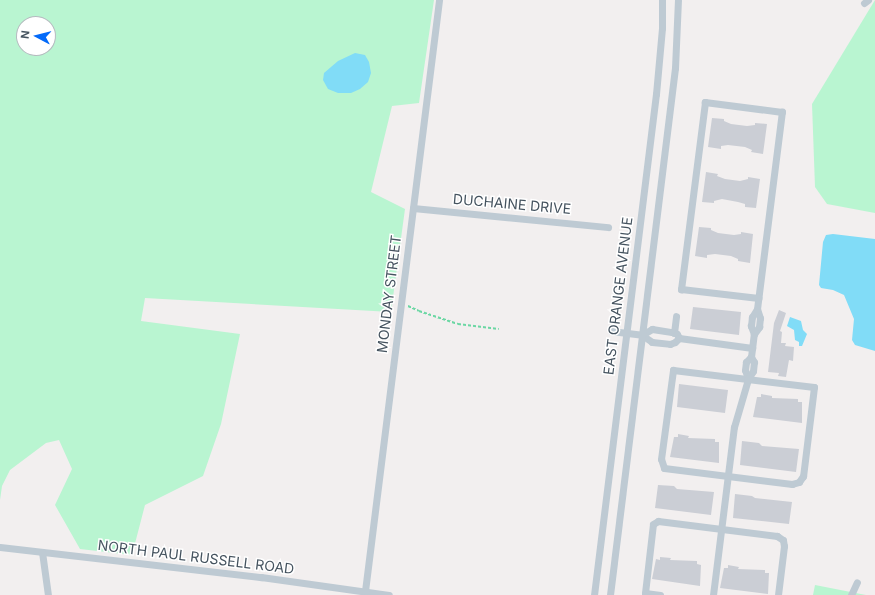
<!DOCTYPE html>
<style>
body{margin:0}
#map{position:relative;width:875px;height:595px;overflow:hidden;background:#f2efef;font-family:Inter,sans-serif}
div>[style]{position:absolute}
.green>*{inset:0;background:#b9f5d1}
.water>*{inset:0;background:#81dcf7}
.building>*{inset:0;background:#cbced5}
.path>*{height:1.5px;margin-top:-0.75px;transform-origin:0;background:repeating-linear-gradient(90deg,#6cd7a4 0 3px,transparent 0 5px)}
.minor>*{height:7px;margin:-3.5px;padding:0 3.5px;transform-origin:3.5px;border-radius:3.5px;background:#becad3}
span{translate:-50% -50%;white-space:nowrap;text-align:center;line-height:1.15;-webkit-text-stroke:3px #fff;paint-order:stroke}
.street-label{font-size:14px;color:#45535f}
.north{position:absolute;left:16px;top:16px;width:40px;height:40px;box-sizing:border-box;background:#fff;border:1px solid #b5babf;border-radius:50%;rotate:277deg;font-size:11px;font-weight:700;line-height:16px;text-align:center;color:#45535f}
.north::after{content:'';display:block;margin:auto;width:14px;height:18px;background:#036af9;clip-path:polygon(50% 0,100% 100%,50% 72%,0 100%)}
</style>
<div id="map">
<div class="green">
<div style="clip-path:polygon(evenodd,0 0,434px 0,419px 103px,392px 106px,371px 192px,405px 209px,391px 312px,145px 298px,141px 321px,240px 334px,221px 424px,203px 476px,145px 505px,132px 555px,80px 549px,55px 505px,72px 469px,59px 440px,46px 443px,10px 470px,2px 486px,0 500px,0 0,24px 24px,48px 24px,48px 48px,24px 48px,24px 24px)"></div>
<div style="clip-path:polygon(875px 0,875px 213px,827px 204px,815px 187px,812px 104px)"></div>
<div style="clip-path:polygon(815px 585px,866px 595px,813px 595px)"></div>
</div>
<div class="water">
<div style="clip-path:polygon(355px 53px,365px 55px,369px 62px,371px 73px,368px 82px,360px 89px,351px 93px,338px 93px,328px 89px,323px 80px,324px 73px,338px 61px)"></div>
<div style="clip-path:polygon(833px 234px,875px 239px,875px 351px,855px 345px,852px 340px,854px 319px,844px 295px,833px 290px,821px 288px,819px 285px,823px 242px,826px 235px)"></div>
<div style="clip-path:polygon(790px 317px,801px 321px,803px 330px,807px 334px,802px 346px,799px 346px,799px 342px,795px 340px,794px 330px,787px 326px)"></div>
</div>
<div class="building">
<div style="clip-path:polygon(712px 118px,724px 119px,724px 121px,731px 124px,747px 126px,755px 125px,755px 123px,767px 124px,763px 154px,751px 152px,752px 150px,745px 147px,728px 145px,721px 146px,721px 149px,708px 147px)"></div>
<div style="clip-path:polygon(706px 172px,718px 174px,717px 176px,725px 179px,740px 181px,748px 179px,748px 177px,760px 179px,756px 208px,745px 207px,745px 204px,738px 202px,722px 199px,714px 201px,714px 203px,702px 202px)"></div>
<div style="clip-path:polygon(699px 227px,711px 228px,711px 230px,718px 233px,734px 235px,741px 234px,741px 232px,753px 234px,750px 263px,738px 261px,738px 259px,731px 256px,715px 254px,707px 255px,707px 258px,695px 256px)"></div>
<div style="clip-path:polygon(693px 307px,741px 312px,739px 335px,690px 329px)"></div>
<div style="clip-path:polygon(779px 310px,786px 313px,780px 331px,782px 332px,781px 343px,786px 343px,785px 346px,794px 347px,793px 361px,789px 360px,786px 377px,778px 376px,779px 373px,768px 372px,774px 323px)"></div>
<div style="clip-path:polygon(679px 384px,728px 390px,725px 413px,677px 407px)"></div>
<div style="clip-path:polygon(761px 394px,772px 396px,772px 398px,798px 399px,798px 402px,802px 402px,802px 423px,753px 417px,757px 397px,761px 397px)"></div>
<div style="clip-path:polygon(678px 434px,689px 436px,688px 438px,715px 439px,715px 442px,719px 442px,719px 463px,670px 457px,674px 437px,678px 437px)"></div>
<div style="clip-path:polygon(742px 441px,759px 443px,762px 446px,799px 449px,796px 472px,740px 465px)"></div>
<div style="clip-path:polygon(658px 485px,674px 486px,677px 489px,714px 492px,711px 515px,655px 508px)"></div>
<div style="clip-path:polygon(735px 494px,752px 496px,755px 498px,792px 502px,789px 524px,733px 518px)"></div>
<div style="clip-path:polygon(660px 557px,671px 558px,670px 560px,697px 561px,697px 564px,701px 565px,700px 586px,652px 579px,656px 559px,660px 560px)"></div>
<div style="clip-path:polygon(728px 565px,739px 567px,738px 569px,765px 570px,765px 573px,769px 573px,768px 594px,720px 588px,724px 568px,728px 568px)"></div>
</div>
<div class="path">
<div style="left:408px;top:306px;width:12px;rotate:24deg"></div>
<div style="left:419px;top:311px;width:41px;rotate:18.4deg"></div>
<div style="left:458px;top:324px;width:41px;rotate:7deg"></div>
</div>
<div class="minor">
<div style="left:864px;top:3px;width:5px;rotate:-37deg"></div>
<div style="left:413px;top:208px;width:196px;rotate:5.6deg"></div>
<div style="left:611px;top:331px;width:31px;rotate:7deg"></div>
<div style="left:642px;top:335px;width:12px;rotate:35deg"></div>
<div style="left:652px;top:342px;width:18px;rotate:6deg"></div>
<div style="left:670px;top:344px;width:5px;rotate:-22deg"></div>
<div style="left:675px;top:342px;width:6px;rotate:-45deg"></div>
<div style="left:674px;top:333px;width:17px;rotate:-83deg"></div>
<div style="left:754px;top:334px;width:9px;rotate:-54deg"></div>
<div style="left:759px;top:327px;width:9px;rotate:-84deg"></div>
<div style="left:760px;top:318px;width:9px;rotate:-108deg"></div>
<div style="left:642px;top:335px;width:12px;rotate:-31deg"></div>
<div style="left:652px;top:329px;width:20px;rotate:9deg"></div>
<div style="left:672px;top:332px;width:5px;rotate:22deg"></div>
<div style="left:677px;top:334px;width:4px;rotate:63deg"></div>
<div style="left:679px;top:338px;width:74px;rotate:7.8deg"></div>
<div style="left:673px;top:370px;width:142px;rotate:6.9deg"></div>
<div style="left:814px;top:387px;width:90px;rotate:97deg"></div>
<div style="left:803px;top:476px;width:7px;rotate:124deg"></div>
<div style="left:799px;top:482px;width:7px;rotate:164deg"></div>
<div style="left:792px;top:484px;width:129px;rotate:-172.9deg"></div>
<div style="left:664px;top:468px;width:9px;rotate:-108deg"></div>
<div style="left:661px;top:459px;width:90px;rotate:-82.3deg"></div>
<div style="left:748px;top:379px;width:9px;rotate:-108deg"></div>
<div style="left:745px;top:370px;width:8px;rotate:-83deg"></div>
<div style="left:746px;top:362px;width:7px;rotate:-45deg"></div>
<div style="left:751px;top:357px;width:23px;rotate:-83deg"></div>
<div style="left:754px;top:334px;width:9px;rotate:-111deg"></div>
<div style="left:751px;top:326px;width:9px;rotate:-84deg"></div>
<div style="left:752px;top:317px;width:9px;rotate:-58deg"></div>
<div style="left:757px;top:309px;width:199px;rotate:-82.8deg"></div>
<div style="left:782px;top:112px;width:78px;rotate:-172.6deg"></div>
<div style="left:705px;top:102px;width:189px;rotate:97.3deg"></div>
<div style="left:681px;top:289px;width:78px;rotate:6.7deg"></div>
<div style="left:0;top:547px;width:263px;rotate:6.6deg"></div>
<div style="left:261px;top:577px;width:129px;rotate:8deg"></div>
<div style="left:42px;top:552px;width:43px;rotate:82.1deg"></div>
<div style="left:365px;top:591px;width:596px;rotate:-82.86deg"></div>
<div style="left:594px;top:595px;width:505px;rotate:-82.95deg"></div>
<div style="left:656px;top:94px;width:66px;rotate:-84.8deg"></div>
<div style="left:662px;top:28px;width:28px;rotate:-90deg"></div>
<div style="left:610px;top:595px;width:531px;rotate:-82.97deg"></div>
<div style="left:675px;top:68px;width:68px;rotate:-87.5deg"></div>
<div style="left:660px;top:595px;width:15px;rotate:-172deg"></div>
<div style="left:645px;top:593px;width:69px;rotate:-83.4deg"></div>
<div style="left:653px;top:524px;width:6px;rotate:-31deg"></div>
<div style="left:658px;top:521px;width:120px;rotate:7.2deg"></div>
<div style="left:777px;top:536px;width:7px;rotate:34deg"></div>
<div style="left:783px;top:540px;width:6px;rotate:81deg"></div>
<div style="left:784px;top:546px;width:49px;rotate:97deg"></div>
<div style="left:713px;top:595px;width:169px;rotate:-82.9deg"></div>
<div style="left:734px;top:427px;width:50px;rotate:-73.7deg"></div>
<div style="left:748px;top:379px;width:9px;rotate:-58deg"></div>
<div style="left:753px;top:371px;width:9px;rotate:-84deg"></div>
<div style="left:754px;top:362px;width:6px;rotate:-121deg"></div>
<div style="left:851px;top:595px;width:14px;rotate:-65deg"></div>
</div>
<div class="street-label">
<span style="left:512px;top:204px;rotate:5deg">DUCHAINE DRIVE</span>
<span style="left:389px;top:294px;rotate:-83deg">MONDAY STREET</span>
<span style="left:618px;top:296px;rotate:-83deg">EAST ORANGE AVENUE</span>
<span style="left:196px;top:557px;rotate:7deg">NORTH PAUL RUSSELL ROAD</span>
</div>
<div class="north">N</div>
</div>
